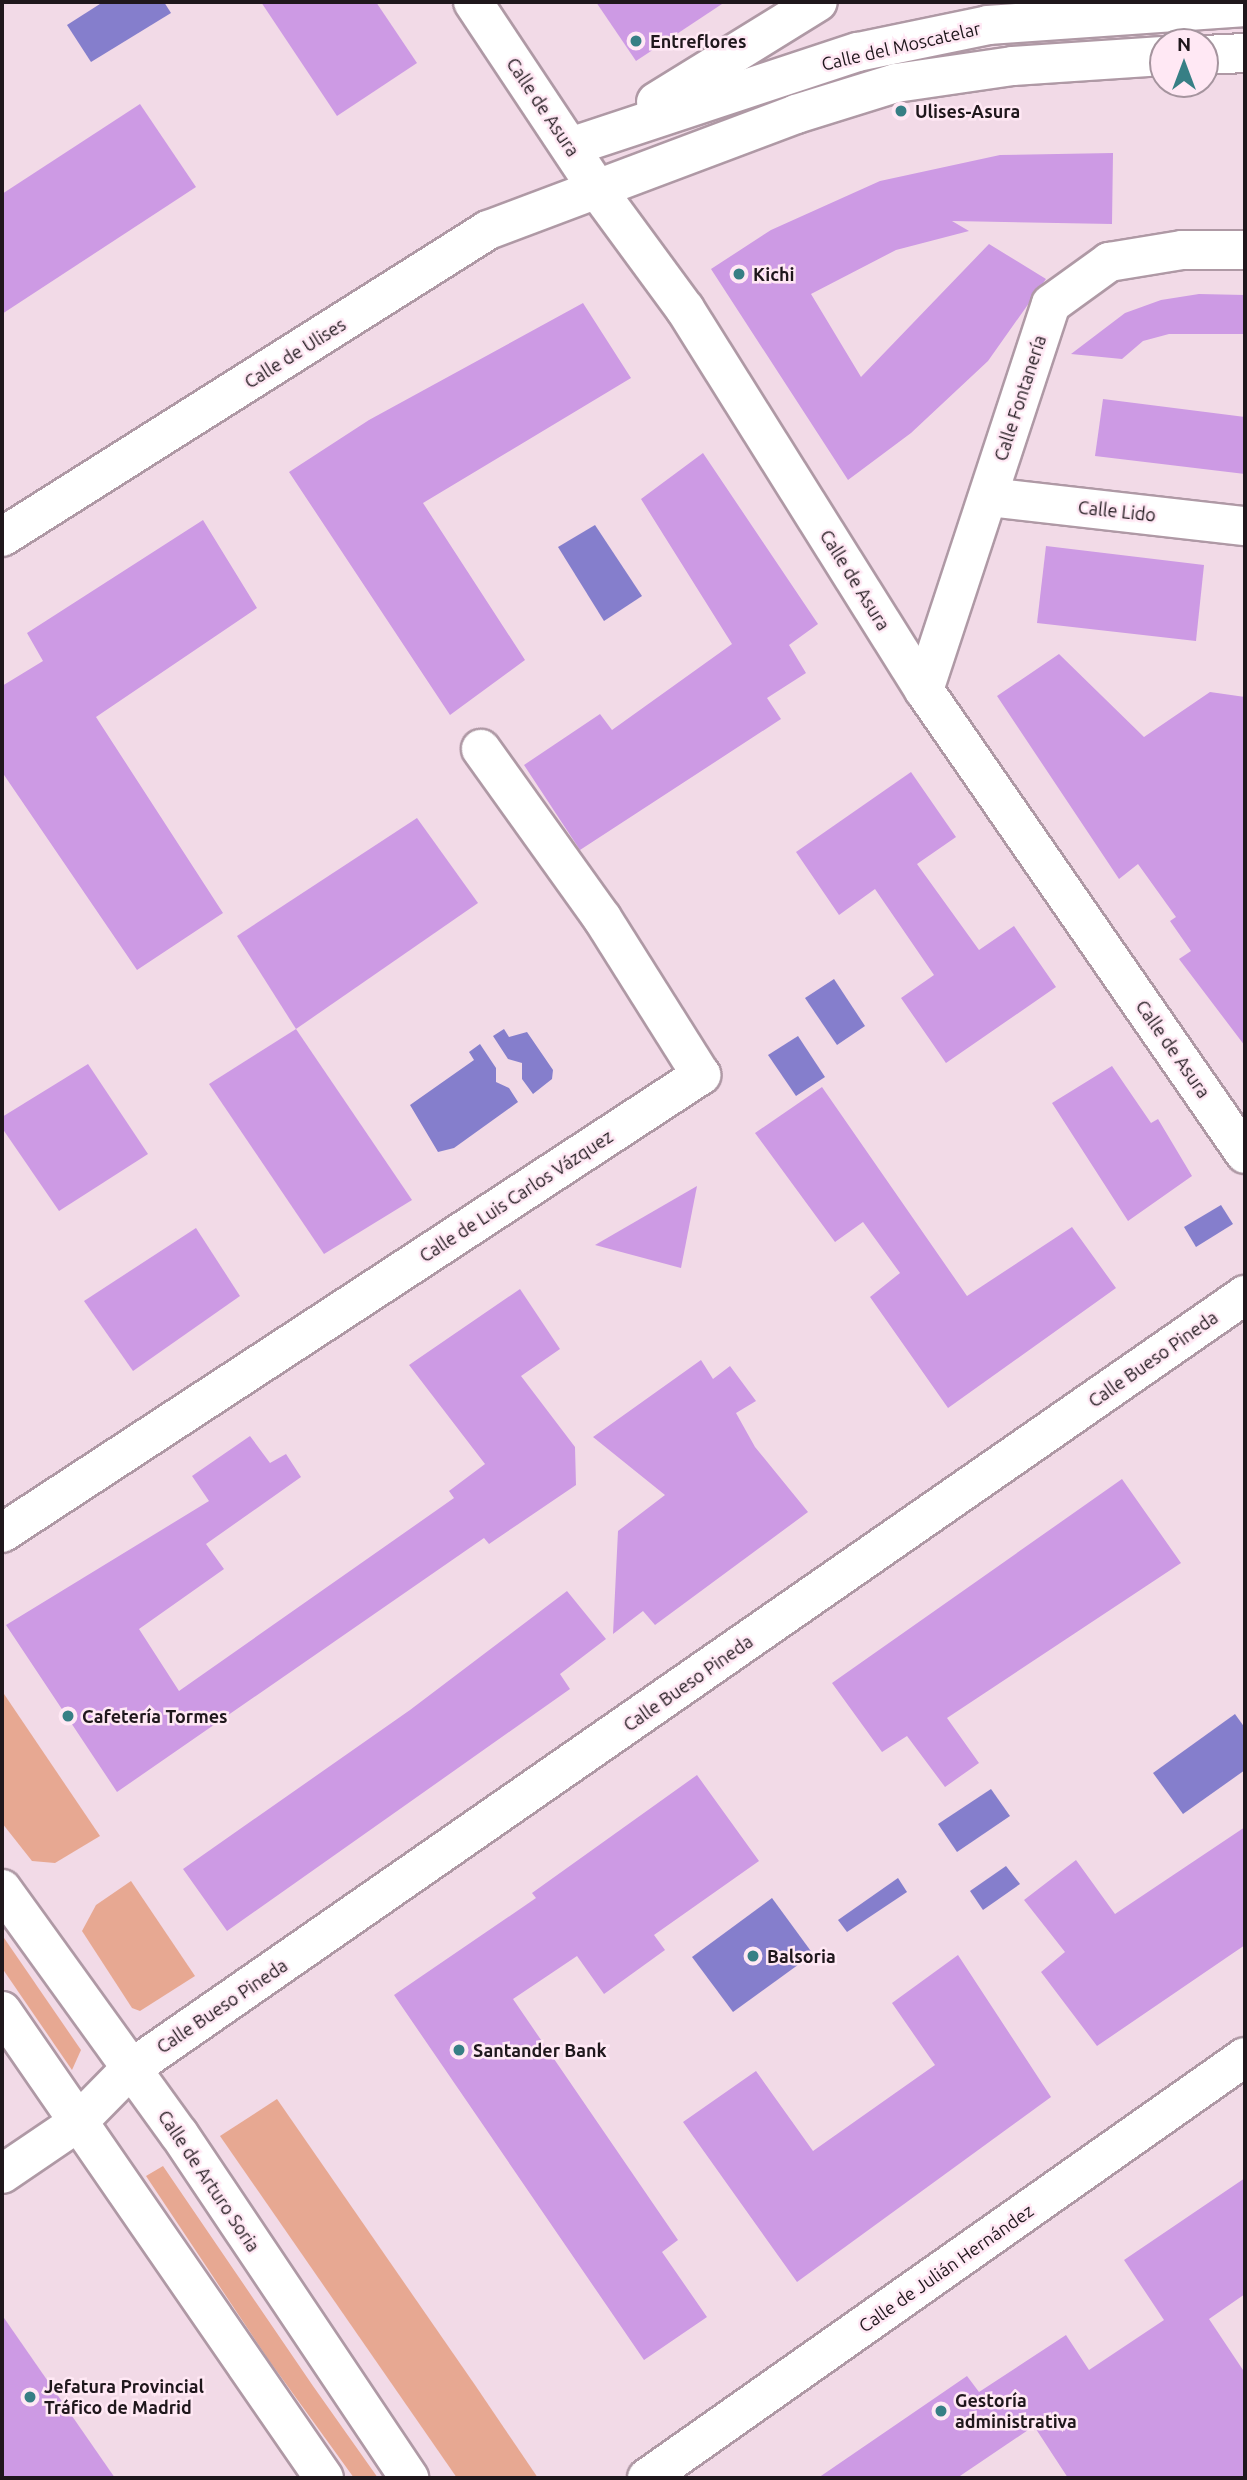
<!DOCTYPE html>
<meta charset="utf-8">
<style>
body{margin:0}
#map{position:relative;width:1247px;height:2480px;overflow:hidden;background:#f2dae7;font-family:Ubuntu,sans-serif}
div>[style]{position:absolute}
.green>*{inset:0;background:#e7a892}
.water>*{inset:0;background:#857ecc}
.building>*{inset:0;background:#cd9ae4}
.roads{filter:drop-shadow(2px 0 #af99a5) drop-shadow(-2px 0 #af99a5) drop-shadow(0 2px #af99a5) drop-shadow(0 -2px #af99a5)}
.minor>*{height:38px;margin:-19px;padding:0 19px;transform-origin:19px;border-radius:19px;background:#fff}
.major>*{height:38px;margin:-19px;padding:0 19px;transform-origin:19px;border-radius:19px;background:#fff}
.dots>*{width:19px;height:19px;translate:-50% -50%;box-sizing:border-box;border:4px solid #ffe8f4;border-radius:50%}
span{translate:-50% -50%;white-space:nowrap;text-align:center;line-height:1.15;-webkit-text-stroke:5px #ffe8f4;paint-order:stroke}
.poi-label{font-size:18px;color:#1f171c;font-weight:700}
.left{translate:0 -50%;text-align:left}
.street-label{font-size:18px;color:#1f171c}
.frame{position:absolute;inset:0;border:4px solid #1f171c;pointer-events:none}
.north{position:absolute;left:1149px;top:28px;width:70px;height:70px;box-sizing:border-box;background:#ffe8f4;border:2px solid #a5949e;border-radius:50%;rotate:0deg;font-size:19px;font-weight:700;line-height:28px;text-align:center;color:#1f171c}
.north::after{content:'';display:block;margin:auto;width:24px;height:32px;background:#377f85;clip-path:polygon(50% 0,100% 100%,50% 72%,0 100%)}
</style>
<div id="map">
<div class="green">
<div style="clip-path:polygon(2px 1691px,100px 1836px,55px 1863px,32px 1861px,2px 1823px)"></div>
<div style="clip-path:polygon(131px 1881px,195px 1976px,140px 2011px,132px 2008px,82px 1931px,96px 1905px)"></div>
<div style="clip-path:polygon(2px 1935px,81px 2050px,72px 2070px,2px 1968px)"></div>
<div style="clip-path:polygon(277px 2099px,475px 2385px,538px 2478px,457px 2478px,220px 2136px)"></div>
<div style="clip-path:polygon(163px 2166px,313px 2386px,378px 2478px,354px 2478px,268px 2359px,146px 2176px)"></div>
</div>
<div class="water">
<div style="clip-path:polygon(103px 2px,164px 2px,171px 13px,91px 62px,67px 25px)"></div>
<div style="clip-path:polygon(595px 525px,642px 596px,604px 621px,558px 547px)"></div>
<div style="clip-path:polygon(834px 979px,865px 1026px,837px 1045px,805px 998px)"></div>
<div style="clip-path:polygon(504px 1029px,509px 1037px,527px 1032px,553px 1070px,552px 1079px,533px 1094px,522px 1079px,522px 1063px,508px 1059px,493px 1036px)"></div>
<div style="clip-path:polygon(798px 1036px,825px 1077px,796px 1096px,768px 1055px)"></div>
<div style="clip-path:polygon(480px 1044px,496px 1068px,496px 1082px,509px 1088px,518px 1102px,454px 1148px,438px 1152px,410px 1105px,474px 1060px,469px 1052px)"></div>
<div style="clip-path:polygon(1221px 1205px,1233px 1224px,1196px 1247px,1184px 1227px)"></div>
<div style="clip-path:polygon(1235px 1714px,1245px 1728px,1245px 1770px,1183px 1814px,1153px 1773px)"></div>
<div style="clip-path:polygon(991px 1789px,1010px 1816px,957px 1852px,938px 1824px)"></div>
<div style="clip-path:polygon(1006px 1866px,1020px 1884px,983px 1910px,970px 1891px)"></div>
<div style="clip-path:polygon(898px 1878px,907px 1892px,847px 1932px,838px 1920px)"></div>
<div style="clip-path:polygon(772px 1898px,813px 1954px,733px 2012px,692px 1957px)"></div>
</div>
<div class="building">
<div style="clip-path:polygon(261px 2px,376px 2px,417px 63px,337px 116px)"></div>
<div style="clip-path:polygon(596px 2px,725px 2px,636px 61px)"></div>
<div style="clip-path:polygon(140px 104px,196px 187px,2px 314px,2px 194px)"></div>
<div style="clip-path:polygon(1113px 153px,1112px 224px,952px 221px,969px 231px,896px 250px,811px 294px,861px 377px,989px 244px,1046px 279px,988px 361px,911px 433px,848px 480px,711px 269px,771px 230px,880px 181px,1000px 155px)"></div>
<div style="clip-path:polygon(1199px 294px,1245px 295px,1245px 334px,1169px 334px,1143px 341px,1122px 359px,1071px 354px,1125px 313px,1161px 300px)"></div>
<div style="clip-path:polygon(583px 303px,631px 378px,423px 503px,525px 660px,450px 715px,289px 472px,369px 420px)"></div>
<div style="clip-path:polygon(1103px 399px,1245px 417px,1245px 474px,1095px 456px)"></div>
<div style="clip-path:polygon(703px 453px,818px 624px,789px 645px,806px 673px,767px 698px,781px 719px,580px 850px,524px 765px,600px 714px,612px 730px,732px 644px,641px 499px)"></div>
<div style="clip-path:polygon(203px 520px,257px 608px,96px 717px,223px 913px,137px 970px,2px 772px,2px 686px,43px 661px,27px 633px)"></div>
<div style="clip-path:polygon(1046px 546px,1204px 565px,1196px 641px,1037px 623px)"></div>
<div style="clip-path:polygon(1059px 654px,1144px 737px,1210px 692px,1245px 697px,1245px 1046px,1179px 959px,1191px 951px,1170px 921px,1176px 917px,1138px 864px,1119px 879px,997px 696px)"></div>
<div style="clip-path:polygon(911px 772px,956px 837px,917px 864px,979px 950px,1014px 926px,1056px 987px,946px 1063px,901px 998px,934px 975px,875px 889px,839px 915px,796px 852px)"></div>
<div style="clip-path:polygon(417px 818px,478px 903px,296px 1029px,237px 936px)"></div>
<div style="clip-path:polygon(296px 1029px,412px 1200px,324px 1254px,209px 1084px)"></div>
<div style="clip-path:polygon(88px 1064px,148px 1154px,59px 1211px,2px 1128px,2px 1117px)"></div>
<div style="clip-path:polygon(1112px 1066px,1151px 1123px,1158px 1119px,1192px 1176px,1128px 1221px,1052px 1103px)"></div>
<div style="clip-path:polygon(822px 1087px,967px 1296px,1072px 1227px,1116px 1288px,948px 1408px,870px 1297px,900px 1273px,863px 1222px,835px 1242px,755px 1133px)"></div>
<div style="clip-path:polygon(697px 1186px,681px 1268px,595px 1245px)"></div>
<div style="clip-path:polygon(196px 1228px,240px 1296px,133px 1371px,84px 1301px)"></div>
<div style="clip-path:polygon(520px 1289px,560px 1349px,521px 1376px,575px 1447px,576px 1485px,489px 1544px,484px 1538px,117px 1792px,6px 1625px,209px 1501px,192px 1476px,250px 1436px,270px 1463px,286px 1454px,301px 1477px,206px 1544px,224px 1569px,139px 1629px,179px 1691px,454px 1498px,449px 1491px,485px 1464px,409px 1365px)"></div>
<div style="clip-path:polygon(701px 1360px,713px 1379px,730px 1366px,756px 1401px,736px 1413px,755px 1447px,808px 1512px,655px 1625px,643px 1611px,613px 1634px,618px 1531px,665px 1495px,593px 1437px)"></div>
<div style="clip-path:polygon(1122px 1479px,1181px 1563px,947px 1718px,979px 1763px,945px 1787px,907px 1736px,882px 1752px,832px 1683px)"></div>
<div style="clip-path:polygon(567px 1591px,606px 1639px,560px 1674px,570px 1689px,227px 1931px,183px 1869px,410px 1710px)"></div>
<div style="clip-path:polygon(697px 1775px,759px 1861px,654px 1935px,665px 1950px,604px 1994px,577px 1956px,513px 1999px,678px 2240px,662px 2252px,707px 2317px,644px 2360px,394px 1995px,536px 1898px,532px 1893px)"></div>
<div style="clip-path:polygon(1245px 1827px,1245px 1945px,1097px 2046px,1041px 1972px,1065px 1952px,1024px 1900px,1076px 1860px,1115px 1914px)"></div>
<div style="clip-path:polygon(958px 1955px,1051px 2097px,797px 2282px,683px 2122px,756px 2071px,813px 2151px,935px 2065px,892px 2003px)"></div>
<div style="clip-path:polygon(1245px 2178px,1245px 2294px,1209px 2319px,1245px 2373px,1245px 2478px,1068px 2478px,1034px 2426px,957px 2478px,818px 2478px,967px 2376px,979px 2392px,1066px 2335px,1089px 2370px,1164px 2320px,1124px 2260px)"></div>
<div style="clip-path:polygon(2px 2315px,115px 2478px,2px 2478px)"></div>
</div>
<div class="roads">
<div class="minor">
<div style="left:473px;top:2px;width:228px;rotate:56.4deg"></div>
<div style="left:599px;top:192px;width:145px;rotate:53.7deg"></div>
<div style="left:685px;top:309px;width:450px;rotate:57.9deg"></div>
<div style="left:924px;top:690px;width:564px;rotate:55.32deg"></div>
<div style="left:1205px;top:55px;width:40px;rotate:-2.9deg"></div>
<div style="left:656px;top:102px;width:190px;rotate:-31.7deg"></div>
<div style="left:570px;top:147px;width:303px;rotate:-18.3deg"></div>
<div style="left:858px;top:52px;width:133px;rotate:-11.7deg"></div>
<div style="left:988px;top:25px;width:258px;rotate:-4deg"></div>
<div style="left:989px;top:497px;width:258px;rotate:6.5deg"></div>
<div style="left:2px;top:537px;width:575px;rotate:-32.28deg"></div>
<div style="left:488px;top:230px;width:329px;rotate:-20.6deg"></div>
<div style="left:796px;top:114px;width:105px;rotate:-17.2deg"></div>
<div style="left:896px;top:83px;width:118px;rotate:-8.3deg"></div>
<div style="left:1013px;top:66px;width:150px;rotate:-3.8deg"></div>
<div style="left:924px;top:690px;width:406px;rotate:-71.8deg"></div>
<div style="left:1051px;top:304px;width:72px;rotate:-35.9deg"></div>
<div style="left:1109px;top:262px;width:74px;rotate:-9.3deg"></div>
<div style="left:1182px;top:250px;width:63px"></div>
<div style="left:2px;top:1533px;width:836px;rotate:-33.23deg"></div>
<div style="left:701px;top:1075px;width:186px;rotate:-122.2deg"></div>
<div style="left:602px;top:918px;width:208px;rotate:-125.6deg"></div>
<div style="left:2px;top:2174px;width:91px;rotate:-34.2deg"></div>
<div style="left:77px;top:2123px;width:74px;rotate:-45.5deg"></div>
<div style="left:129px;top:2070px;width:1359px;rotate:-34.78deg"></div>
<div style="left:647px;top:2478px;width:731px;rotate:-35.15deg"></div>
</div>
<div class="major">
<div style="left:2px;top:1889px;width:302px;rotate:54.2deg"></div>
<div style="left:179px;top:2134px;width:414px;rotate:56.2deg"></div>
<div style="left:2px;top:2011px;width:567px;rotate:55.41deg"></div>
</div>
</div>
<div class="dots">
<div style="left:636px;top:41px;background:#377f85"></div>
<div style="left:901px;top:111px;background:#377f85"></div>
<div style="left:739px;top:274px;background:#377f85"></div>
<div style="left:68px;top:1716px;background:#377f85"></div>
<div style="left:753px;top:1956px;background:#377f85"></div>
<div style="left:459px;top:2050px;background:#377f85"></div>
<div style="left:30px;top:2397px;background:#377f85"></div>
<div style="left:941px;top:2411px;background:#377f85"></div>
</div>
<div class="poi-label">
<span class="left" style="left:650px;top:41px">Entreflores</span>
<span class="left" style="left:915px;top:111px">Ulises-Asura</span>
<span class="left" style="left:753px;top:274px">Kichi</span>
<span class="left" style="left:82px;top:1716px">Cafetería Tormes</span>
<span class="left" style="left:767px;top:1956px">Balsoria</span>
<span class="left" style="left:473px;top:2050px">Santander Bank</span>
<span class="left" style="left:44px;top:2397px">Jefatura Provincial<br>Tráfico de Madrid</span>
<span class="left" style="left:955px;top:2411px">Gestoría<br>administrativa</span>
</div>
<div class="street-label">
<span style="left:901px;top:46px;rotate:-13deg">Calle del Moscatelar</span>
<span style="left:543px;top:107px;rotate:56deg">Calle de Asura</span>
<span style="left:295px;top:353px;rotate:-32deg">Calle de Ulises</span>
<span style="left:1020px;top:398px;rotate:-72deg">Calle Fontanería</span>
<span style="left:1117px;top:511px;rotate:6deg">Calle Lido</span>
<span style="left:855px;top:580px;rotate:58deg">Calle de Asura</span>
<span style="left:1173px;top:1049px;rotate:55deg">Calle de Asura</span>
<span style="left:516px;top:1196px;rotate:-33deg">Calle de Luis Carlos Vázquez</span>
<span style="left:1153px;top:1359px;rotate:-35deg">Calle Bueso Pineda</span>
<span style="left:688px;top:1683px;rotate:-35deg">Calle Bueso Pineda</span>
<span style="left:222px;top:2006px;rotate:-34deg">Calle Bueso Pineda</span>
<span style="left:209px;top:2181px;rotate:56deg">Calle de Arturo Soria</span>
<span style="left:946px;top:2268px;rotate:-35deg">Calle de Julián Hernández</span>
</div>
<div class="frame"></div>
<div class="north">N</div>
</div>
